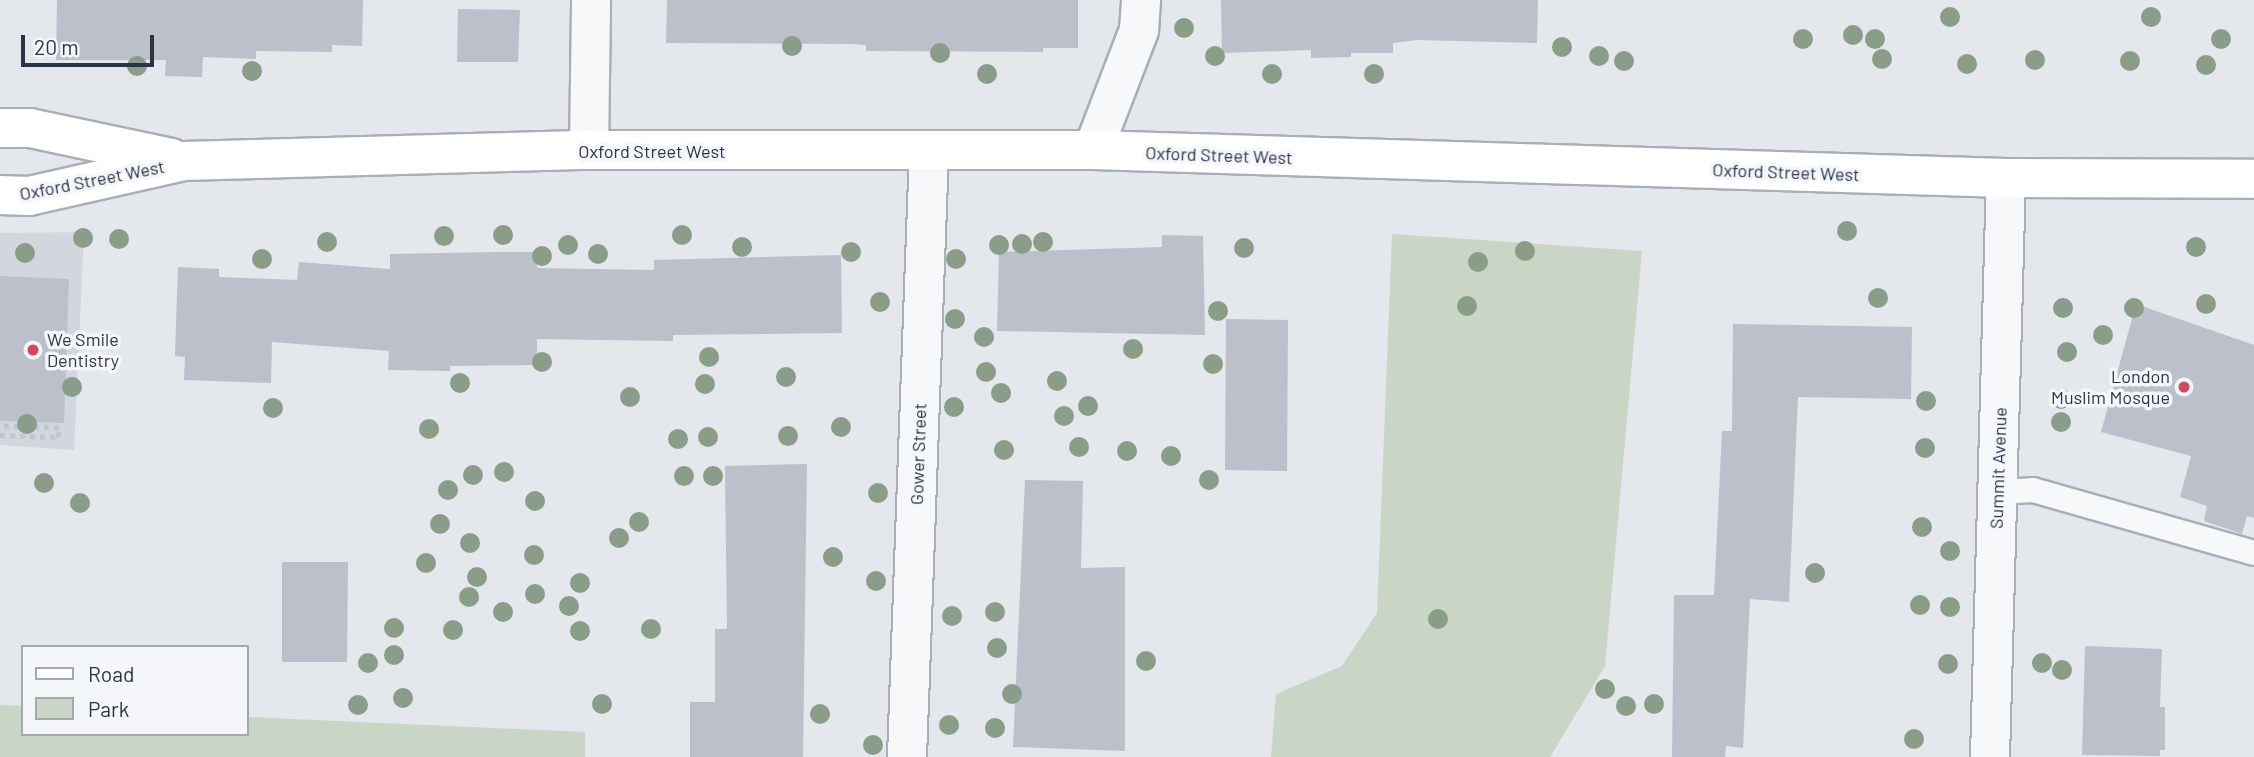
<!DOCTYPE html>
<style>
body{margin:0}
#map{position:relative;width:2254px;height:757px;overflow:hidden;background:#e4e7ec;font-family:Barlow,sans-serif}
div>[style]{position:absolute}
.built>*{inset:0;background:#d2d6de}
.green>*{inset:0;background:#c9d6c5}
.building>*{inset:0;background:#bbc0ca}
.path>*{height:4.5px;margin-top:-2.25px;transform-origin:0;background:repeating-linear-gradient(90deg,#c2c5cb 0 5px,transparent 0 10px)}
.roads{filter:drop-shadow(2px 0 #a9aeb7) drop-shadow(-2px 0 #a9aeb7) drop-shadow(0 2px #a9aeb7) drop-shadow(0 -2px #a9aeb7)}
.lane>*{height:24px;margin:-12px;padding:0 12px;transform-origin:12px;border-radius:12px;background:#f7f8fa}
.street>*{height:38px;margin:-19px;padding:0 19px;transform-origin:19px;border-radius:19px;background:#f7f8fa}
.secondary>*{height:38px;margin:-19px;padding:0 19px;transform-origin:19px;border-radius:19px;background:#fff}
.trees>*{width:20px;height:20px;margin:-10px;border-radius:50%;background:#899d89}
.dots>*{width:19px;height:19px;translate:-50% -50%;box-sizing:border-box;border:4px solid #f4f6f9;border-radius:50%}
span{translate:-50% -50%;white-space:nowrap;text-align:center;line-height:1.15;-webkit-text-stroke:7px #f4f6f9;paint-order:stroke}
.street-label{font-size:18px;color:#2b3445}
.poi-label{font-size:18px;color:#2b3445}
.left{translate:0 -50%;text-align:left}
.right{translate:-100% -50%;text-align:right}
.legend{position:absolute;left:21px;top:645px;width:228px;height:91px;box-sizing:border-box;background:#f4f6f9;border:2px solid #a4a8b1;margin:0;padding:9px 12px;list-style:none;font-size:21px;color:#2b3445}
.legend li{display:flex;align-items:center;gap:14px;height:35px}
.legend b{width:35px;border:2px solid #a4a8b1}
.scale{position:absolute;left:21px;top:35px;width:133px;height:32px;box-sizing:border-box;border:4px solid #2b3445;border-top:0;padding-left:9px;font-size:21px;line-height:24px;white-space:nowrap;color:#2b3445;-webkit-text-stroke:5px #f4f6f9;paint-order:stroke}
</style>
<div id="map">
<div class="built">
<div style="clip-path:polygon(84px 232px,74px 450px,0 445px,0 233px)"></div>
</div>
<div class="green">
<div style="clip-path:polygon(1392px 234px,1642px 251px,1605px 666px,1550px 757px,1271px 757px,1276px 694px,1342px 666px,1377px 613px)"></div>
<div style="clip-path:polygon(0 705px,23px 706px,23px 734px,247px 734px,247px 717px,585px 732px,585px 757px,0 757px)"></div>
</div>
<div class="building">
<div style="clip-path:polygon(57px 0,363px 0,362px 46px,332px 45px,332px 52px,256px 51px,256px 59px,203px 57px,202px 77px,165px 76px,166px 60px,56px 60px)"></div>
<div style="clip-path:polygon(667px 0,1078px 0,1078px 48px,1043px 48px,1043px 52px,866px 51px,866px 45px,853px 44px,666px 43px)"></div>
<div style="clip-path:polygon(1221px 0,1538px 0,1537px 43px,1417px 40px,1393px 43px,1393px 53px,1351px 53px,1351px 57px,1311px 58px,1311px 50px,1222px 53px)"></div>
<div style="clip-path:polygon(458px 9px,520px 10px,518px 62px,457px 62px)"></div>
<div style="clip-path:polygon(1162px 235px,1203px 236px,1205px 335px,997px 331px,999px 252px,1162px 247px)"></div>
<div style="clip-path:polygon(494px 252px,537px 252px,537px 268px,654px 270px,654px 260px,841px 255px,842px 333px,673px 335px,673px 341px,537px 339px,537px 365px,450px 366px,450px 371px,388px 370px,389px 351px,272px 342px,271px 383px,184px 380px,185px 357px,175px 356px,178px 267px,219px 269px,219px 277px,297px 280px,299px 262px,390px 269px,390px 254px)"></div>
<div style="clip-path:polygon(0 276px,69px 279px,64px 423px,0 421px)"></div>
<div style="clip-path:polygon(2136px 304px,2254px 345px,2254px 518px,2247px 516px,2242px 534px,2204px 521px,2207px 506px,2180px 497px,2191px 456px,2101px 432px)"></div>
<div style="clip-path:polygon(1226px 319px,1288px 320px,1287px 471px,1225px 470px)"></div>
<div style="clip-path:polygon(1733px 324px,1912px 327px,1911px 399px,1798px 397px,1789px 602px,1750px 599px,1743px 748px,1726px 746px,1725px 757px,1672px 757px,1674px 595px,1714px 595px,1722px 431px,1732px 431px)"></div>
<div style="clip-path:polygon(807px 464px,803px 757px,690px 757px,690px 702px,715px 702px,715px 629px,727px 629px,725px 466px)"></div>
<div style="clip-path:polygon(1025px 480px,1083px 481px,1081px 568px,1125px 567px,1125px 751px,1013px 747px)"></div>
<div style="clip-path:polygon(282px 562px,348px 562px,347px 662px,282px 662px)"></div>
<div style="clip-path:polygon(2085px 646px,2162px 649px,2160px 707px,2165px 707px,2165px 750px,2160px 750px,2160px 756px,2082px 755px)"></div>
</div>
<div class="path">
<div style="left:0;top:435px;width:58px;rotate:2deg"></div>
<div style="left:58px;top:437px;width:9px;rotate:-84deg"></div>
<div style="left:59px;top:428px;width:57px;rotate:-178deg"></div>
</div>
<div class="roads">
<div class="lane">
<div style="left:1997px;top:492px;width:36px;rotate:-3deg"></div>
<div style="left:2033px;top:490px;width:230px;rotate:15.9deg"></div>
</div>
<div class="street">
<div style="left:589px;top:150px;width:150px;rotate:-89.2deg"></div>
<div style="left:1093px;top:150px;width:129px;rotate:-69deg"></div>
<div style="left:1139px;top:30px;width:30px;rotate:-86deg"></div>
<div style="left:907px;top:757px;width:606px;rotate:-87.92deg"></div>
<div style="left:1990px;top:757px;width:579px;rotate:-88.42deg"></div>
</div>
<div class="secondary">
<div style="left:0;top:128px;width:30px"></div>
<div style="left:30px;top:128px;width:144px;rotate:12deg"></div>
<div style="left:0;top:195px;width:29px;rotate:2deg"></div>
<div style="left:29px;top:196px;width:159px;rotate:-12.7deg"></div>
<div style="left:184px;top:161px;width:405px;rotate:-1.6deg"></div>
<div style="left:589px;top:150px;width:504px"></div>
<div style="left:1093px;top:150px;width:913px;rotate:1.76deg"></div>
<div style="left:2006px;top:178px;width:248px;rotate:0.2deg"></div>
</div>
</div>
<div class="trees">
<div style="left:1950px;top:17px"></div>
<div style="left:2151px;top:17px"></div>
<div style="left:1184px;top:28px"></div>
<div style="left:1853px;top:35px"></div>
<div style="left:1803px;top:39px"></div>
<div style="left:1875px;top:39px"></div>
<div style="left:2221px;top:39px"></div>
<div style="left:792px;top:46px"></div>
<div style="left:1562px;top:47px"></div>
<div style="left:940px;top:53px"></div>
<div style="left:1215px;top:56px"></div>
<div style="left:1599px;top:56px"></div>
<div style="left:1882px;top:59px"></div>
<div style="left:2035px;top:60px"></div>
<div style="left:1624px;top:61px"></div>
<div style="left:2130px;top:61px"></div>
<div style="left:1967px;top:64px"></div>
<div style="left:2206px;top:65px"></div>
<div style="left:137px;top:66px"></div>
<div style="left:252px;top:71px"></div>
<div style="left:987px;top:74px"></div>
<div style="left:1272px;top:74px"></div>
<div style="left:1374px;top:74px"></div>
<div style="left:1847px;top:231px"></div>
<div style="left:503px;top:235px"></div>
<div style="left:682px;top:235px"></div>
<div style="left:444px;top:236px"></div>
<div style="left:83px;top:238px"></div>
<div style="left:119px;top:239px"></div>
<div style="left:327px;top:242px"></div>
<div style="left:1043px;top:242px"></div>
<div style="left:1022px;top:244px"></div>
<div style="left:568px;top:245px"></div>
<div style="left:999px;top:245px"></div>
<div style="left:742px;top:247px"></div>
<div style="left:2196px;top:247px"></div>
<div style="left:1244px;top:248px"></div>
<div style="left:1525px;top:251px"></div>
<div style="left:851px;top:252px"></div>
<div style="left:25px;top:253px"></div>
<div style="left:598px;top:254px"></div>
<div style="left:542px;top:256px"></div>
<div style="left:262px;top:259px"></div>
<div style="left:956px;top:259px"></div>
<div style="left:1478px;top:262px"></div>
<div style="left:1878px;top:298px"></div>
<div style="left:880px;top:302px"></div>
<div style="left:2206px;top:304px"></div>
<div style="left:1467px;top:306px"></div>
<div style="left:2063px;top:308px"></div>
<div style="left:2134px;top:308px"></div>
<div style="left:1218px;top:311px"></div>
<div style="left:955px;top:319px"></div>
<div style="left:2103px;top:335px"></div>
<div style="left:984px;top:337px"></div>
<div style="left:1133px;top:349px"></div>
<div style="left:2067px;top:352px"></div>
<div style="left:709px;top:357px"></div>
<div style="left:542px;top:362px"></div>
<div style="left:1213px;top:364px"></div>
<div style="left:986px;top:372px"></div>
<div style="left:786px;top:377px"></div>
<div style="left:1057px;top:381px"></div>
<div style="left:460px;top:383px"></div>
<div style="left:705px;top:384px"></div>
<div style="left:72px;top:387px"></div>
<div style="left:1001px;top:393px"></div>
<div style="left:630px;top:397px"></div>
<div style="left:2061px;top:399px"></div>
<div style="left:1926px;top:401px"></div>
<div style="left:1088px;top:406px"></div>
<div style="left:954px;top:407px"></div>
<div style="left:273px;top:408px"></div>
<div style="left:1064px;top:416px"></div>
<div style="left:2061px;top:422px"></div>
<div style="left:27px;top:424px"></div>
<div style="left:841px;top:427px"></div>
<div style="left:429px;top:429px"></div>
<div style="left:788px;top:436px"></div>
<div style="left:708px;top:437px"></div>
<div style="left:678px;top:439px"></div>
<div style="left:1079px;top:447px"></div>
<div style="left:1925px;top:448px"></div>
<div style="left:1004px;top:450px"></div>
<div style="left:1127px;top:451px"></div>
<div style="left:1171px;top:456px"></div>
<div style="left:504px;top:472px"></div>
<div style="left:473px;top:475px"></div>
<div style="left:684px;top:476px"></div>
<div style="left:713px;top:476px"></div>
<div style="left:1209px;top:480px"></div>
<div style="left:44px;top:483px"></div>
<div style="left:448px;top:490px"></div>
<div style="left:878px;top:493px"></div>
<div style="left:535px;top:501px"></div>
<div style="left:80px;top:503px"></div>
<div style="left:639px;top:522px"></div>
<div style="left:440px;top:524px"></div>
<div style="left:1922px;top:527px"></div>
<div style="left:619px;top:538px"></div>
<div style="left:470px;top:543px"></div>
<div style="left:1950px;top:551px"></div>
<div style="left:534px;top:555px"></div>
<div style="left:833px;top:557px"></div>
<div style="left:426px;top:563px"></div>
<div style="left:1815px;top:573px"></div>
<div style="left:477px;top:577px"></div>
<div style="left:876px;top:581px"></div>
<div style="left:580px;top:583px"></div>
<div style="left:535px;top:594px"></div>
<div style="left:469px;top:597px"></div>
<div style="left:1920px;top:605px"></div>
<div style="left:569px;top:606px"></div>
<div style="left:1950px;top:607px"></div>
<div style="left:503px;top:612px"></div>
<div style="left:995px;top:612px"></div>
<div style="left:952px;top:616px"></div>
<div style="left:1438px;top:619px"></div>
<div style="left:394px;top:628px"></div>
<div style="left:651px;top:629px"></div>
<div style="left:453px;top:630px"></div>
<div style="left:580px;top:631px"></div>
<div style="left:997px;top:648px"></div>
<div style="left:394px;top:655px"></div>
<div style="left:1146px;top:661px"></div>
<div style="left:368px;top:663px"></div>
<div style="left:2042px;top:663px"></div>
<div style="left:1948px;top:664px"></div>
<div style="left:2062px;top:670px"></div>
<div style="left:1605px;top:689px"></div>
<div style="left:1012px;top:694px"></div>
<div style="left:403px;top:698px"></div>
<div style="left:602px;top:704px"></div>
<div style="left:1654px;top:704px"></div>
<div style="left:358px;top:705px"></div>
<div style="left:1626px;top:706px"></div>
<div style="left:820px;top:714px"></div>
<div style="left:949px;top:725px"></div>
<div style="left:995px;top:728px"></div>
<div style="left:1914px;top:739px"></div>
<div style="left:873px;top:745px"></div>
</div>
<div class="dots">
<div style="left:33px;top:350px;background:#d1495b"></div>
<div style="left:2184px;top:387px;background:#d1495b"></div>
</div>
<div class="street-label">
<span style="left:652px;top:151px">Oxford Street West</span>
<span style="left:1219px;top:155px;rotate:2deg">Oxford Street West</span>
<span style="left:1786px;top:172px;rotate:2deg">Oxford Street West</span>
<span style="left:92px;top:180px;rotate:-11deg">Oxford Street West</span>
<span style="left:918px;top:454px;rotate:-88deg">Gower Street</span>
<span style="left:1998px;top:468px;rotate:-88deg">Summit Avenue</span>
</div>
<div class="poi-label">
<span class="left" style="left:47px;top:350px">We Smile<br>Dentistry</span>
<span class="right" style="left:2170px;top:387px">London<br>Muslim Mosque</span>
</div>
<ul class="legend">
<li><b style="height:9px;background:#fff"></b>Road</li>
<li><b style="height:19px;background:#c9d6c5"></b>Park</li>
</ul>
<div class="scale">20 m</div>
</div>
